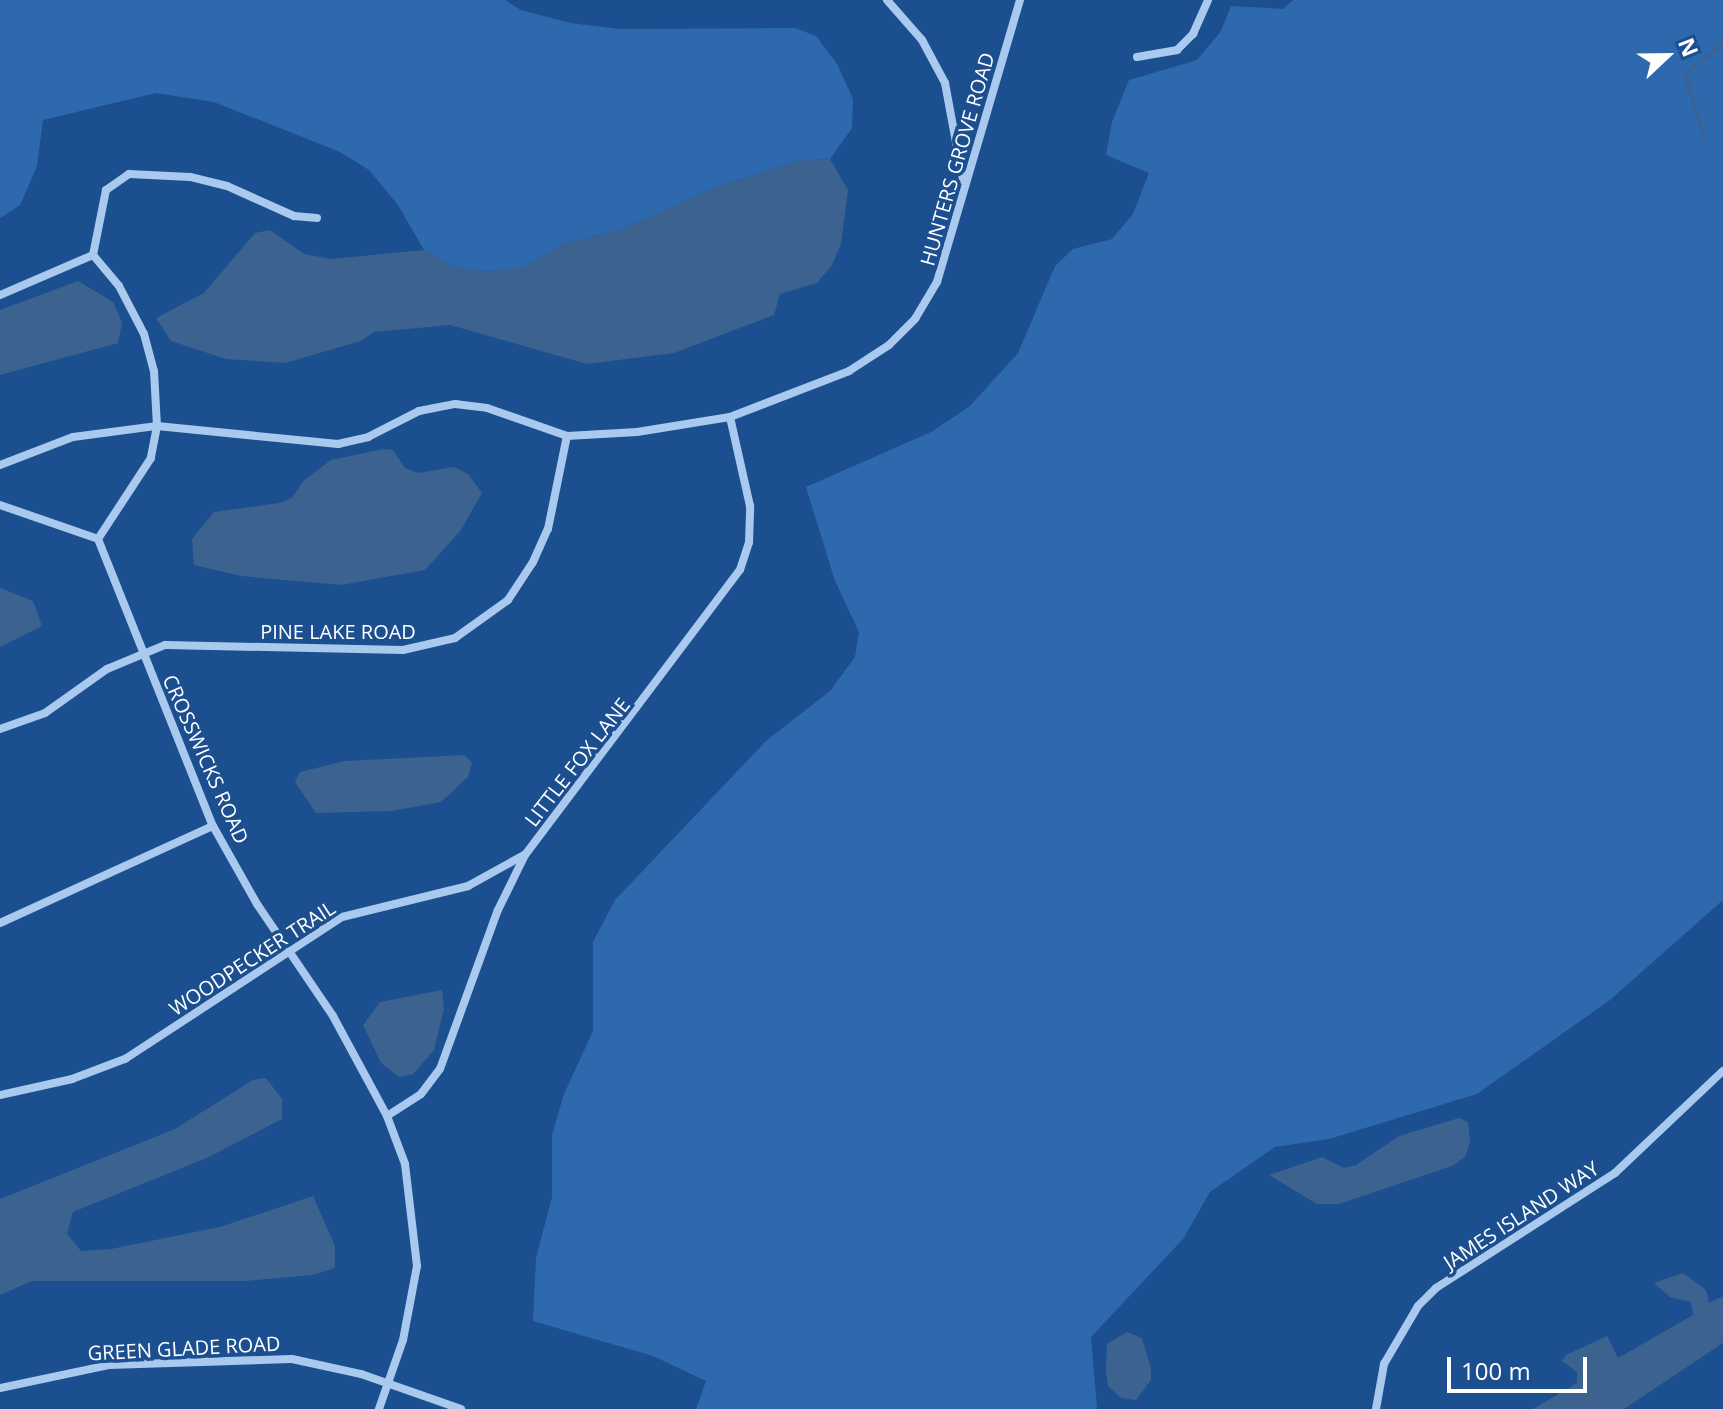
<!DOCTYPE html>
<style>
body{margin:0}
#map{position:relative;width:1723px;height:1409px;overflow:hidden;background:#1b4f8f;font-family:"Open Sans",sans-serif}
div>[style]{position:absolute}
.green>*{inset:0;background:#2e69ad}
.water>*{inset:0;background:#3c6290}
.stream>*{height:3px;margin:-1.5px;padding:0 1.5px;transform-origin:1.5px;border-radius:1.5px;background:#3c6290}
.street>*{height:8px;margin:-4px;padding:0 4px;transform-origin:4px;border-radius:4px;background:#a9c9ee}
span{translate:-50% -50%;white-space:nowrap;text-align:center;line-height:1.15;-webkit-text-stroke:7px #1b4f8f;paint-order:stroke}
.street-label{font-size:20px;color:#fff}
.north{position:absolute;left:1627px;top:16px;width:80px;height:80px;-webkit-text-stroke:6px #1b4f8f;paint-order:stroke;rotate:68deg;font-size:22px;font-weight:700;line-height:32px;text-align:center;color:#fff}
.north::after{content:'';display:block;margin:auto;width:28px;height:36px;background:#fff;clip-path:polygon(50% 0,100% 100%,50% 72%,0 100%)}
.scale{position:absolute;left:1447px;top:1357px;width:140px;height:36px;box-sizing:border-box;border:4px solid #fff;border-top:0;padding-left:10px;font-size:24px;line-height:28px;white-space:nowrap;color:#fff;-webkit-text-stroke:6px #1b4f8f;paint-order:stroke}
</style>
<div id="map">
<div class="green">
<div style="clip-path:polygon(0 0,505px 0,521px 10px,570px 23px,619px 29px,795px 28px,816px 36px,837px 64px,853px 99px,852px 128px,830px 159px,799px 161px,717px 187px,623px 229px,563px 244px,528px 266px,491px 272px,452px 267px,424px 250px,398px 205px,369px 170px,340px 152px,214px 102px,156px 93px,43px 120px,37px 166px,20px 205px,0 218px)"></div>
<div style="clip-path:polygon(1293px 0,1723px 0,1723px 900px,1610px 1000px,1477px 1094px,1329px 1139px,1275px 1147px,1210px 1192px,1183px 1239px,1091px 1337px,1097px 1409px,696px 1409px,706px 1381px,653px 1356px,533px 1321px,536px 1258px,552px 1197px,552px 1135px,564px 1094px,593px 1031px,593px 942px,615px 900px,766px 741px,830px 691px,855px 657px,859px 632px,835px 581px,806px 487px,931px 432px,970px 406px,1018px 353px,1055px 266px,1073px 249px,1112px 239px,1133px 214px,1149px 173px,1106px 155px,1112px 122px,1129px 80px,1197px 60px,1221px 31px,1231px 6px,1283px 9px)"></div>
</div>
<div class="water">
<div style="clip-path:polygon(830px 159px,848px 190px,841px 244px,832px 265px,817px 283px,780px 294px,774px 315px,674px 353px,587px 364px,450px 325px,374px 332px,361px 341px,285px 363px,226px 359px,171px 341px,156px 318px,204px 293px,255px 233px,270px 230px,304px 254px,331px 259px,424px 250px,452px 267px,491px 272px,528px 265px,563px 244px,623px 229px,717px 187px,799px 161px)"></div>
<div style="clip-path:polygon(78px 281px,113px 302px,122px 322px,118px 343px,0 375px,0 310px)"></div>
<div style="clip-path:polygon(383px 449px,393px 450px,405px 468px,418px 473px,454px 467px,468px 474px,482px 493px,461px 530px,425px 570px,341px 585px,241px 576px,194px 565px,192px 539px,214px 512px,279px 503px,292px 498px,303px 481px,331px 460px)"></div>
<div style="clip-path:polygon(0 588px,33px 601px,42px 626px,0 647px)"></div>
<div style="clip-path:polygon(464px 755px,472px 763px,468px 777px,441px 802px,392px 811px,316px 813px,295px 782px,300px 772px,345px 761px)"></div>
<div style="clip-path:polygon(442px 990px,444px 1009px,434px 1050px,413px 1074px,399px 1077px,381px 1063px,363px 1025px,380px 1002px)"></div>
<div style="clip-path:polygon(266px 1078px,282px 1099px,282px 1119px,209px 1157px,73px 1212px,67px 1234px,81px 1251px,111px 1249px,220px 1227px,313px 1196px,335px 1246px,335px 1268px,312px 1275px,246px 1281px,32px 1281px,0 1295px,0 1199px,175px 1129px,253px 1080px)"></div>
<div style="clip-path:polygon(1459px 1118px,1468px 1122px,1470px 1142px,1465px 1157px,1452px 1166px,1339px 1204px,1317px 1204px,1269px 1175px,1322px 1157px,1344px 1168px,1356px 1165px,1399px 1136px)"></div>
<div style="clip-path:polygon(1683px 1273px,1706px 1290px,1709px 1303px,1723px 1296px,1723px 1343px,1624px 1409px,1533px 1409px,1577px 1383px,1577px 1372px,1562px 1361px,1566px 1355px,1607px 1336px,1618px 1358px,1693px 1315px,1691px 1302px,1670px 1297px,1654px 1283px)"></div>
<div style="clip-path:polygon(1127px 1332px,1142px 1338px,1151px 1368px,1151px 1380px,1136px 1400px,1121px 1398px,1108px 1386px,1106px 1370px,1107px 1344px)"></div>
</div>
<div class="stream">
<div style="left:1704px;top:137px;width:66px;rotate:-106.8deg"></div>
<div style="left:1685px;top:74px;width:50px;rotate:-40.1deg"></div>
</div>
<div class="street">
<div style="left:887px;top:0;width:53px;rotate:48.8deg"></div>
<div style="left:922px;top:40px;width:49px;rotate:61.9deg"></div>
<div style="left:945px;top:83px;width:99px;rotate:79.5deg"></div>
<div style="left:1137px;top:57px;width:41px;rotate:-9.9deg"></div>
<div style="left:1177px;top:50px;width:23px;rotate:-45deg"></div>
<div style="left:1193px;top:34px;width:37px;rotate:-66deg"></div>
<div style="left:317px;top:218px;width:23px;rotate:-175deg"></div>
<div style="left:294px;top:216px;width:73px;rotate:-155.9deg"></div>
<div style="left:227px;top:186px;width:38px;rotate:-166deg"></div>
<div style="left:190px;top:177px;width:61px;rotate:-177.2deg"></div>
<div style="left:129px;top:174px;width:28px;rotate:145deg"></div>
<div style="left:106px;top:190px;width:66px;rotate:101.3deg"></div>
<div style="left:93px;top:255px;width:40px;rotate:50deg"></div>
<div style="left:119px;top:286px;width:54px;rotate:62.5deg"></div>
<div style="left:144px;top:334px;width:38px;rotate:75deg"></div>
<div style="left:154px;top:371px;width:55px;rotate:86.9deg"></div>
<div style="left:157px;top:426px;width:33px;rotate:101deg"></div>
<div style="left:151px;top:458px;width:97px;rotate:123.2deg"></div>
<div style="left:98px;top:539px;width:309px;rotate:68.2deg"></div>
<div style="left:213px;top:826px;width:90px;rotate:60.6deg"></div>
<div style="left:257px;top:904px;width:135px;rotate:55.8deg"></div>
<div style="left:333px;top:1016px;width:114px;rotate:61.6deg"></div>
<div style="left:387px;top:1116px;width:51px;rotate:69.4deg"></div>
<div style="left:405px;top:1164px;width:103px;rotate:83.3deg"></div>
<div style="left:417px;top:1266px;width:75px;rotate:100.7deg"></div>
<div style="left:403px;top:1340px;width:73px;rotate:109.2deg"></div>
<div style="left:0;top:295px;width:101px;rotate:-23.3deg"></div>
<div style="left:0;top:465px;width:78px;rotate:-21deg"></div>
<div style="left:73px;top:437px;width:85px;rotate:-7.5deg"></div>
<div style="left:157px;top:426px;width:182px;rotate:5.7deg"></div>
<div style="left:338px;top:444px;width:31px;rotate:-13deg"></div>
<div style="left:368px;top:437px;width:57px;rotate:-27deg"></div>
<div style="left:419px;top:411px;width:37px;rotate:-11deg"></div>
<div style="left:455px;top:404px;width:32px;rotate:7deg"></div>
<div style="left:487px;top:408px;width:85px;rotate:19.3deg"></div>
<div style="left:567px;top:436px;width:70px;rotate:-3.3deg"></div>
<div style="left:637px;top:432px;width:94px;rotate:-9.2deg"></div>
<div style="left:730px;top:417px;width:128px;rotate:-21.1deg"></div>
<div style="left:849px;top:371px;width:48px;rotate:-33deg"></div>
<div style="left:889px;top:345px;width:37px;rotate:-45deg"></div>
<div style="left:915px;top:319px;width:43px;rotate:-59.3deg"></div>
<div style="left:937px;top:282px;width:294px;rotate:-73.6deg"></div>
<div style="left:0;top:505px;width:104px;rotate:19.1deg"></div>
<div style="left:0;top:729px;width:48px;rotate:-19.6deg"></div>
<div style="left:45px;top:713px;width:76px;rotate:-35.4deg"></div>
<div style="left:107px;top:669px;width:63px;rotate:-22.5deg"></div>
<div style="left:165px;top:645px;width:238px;rotate:1.2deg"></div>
<div style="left:403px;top:650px;width:53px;rotate:-13deg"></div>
<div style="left:455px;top:638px;width:65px;rotate:-35.6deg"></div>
<div style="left:508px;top:600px;width:45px;rotate:-56.7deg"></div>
<div style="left:533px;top:562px;width:36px;rotate:-66deg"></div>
<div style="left:548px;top:529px;width:95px;rotate:-78.5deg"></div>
<div style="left:0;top:923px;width:234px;rotate:-24.5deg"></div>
<div style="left:0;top:1095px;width:74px;rotate:-12.5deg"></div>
<div style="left:72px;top:1079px;width:57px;rotate:-20.7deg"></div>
<div style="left:125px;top:1059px;width:259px;rotate:-33.2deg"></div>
<div style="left:342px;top:917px;width:130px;rotate:-13.8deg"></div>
<div style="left:468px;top:886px;width:64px;rotate:-29deg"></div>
<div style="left:387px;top:1116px;width:40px;rotate:-32.9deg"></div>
<div style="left:421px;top:1094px;width:31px;rotate:-53deg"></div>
<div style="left:440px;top:1069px;width:169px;rotate:-70deg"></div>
<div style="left:498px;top:910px;width:61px;rotate:-63.9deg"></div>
<div style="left:525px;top:855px;width:357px;rotate:-53deg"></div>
<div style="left:740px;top:570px;width:29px;rotate:-72deg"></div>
<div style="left:749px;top:542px;width:36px;rotate:-88deg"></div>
<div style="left:750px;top:506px;width:91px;rotate:-102.7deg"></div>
<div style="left:0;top:1388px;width:111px;rotate:-11.9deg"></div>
<div style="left:109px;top:1365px;width:183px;rotate:-1.9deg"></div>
<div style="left:292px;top:1359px;width:71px;rotate:12.3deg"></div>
<div style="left:361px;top:1374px;width:106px;rotate:19.3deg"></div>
<div style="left:1376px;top:1409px;width:46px;rotate:-79.9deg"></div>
<div style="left:1384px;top:1364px;width:67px;rotate:-59.6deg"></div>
<div style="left:1418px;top:1306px;width:25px;rotate:-45deg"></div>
<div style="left:1436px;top:1288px;width:213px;rotate:-32.7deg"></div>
<div style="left:1615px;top:1173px;width:149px;rotate:-43.4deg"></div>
</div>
<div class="street-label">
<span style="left:957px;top:159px;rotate:-74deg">HUNTERS GROVE ROAD</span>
<span style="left:338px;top:631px">PINE LAKE ROAD</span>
<span style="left:206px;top:759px;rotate:66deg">CROSSWICKS ROAD</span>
<span style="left:577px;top:762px;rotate:-52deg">LITTLE FOX LANE</span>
<span style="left:252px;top:958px;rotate:-33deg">WOODPECKER TRAIL</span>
<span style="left:1521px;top:1215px;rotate:-33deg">JAMES ISLAND WAY</span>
<span style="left:184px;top:1348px;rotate:-3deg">GREEN GLADE ROAD</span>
</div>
<div class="north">N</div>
<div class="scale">100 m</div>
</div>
